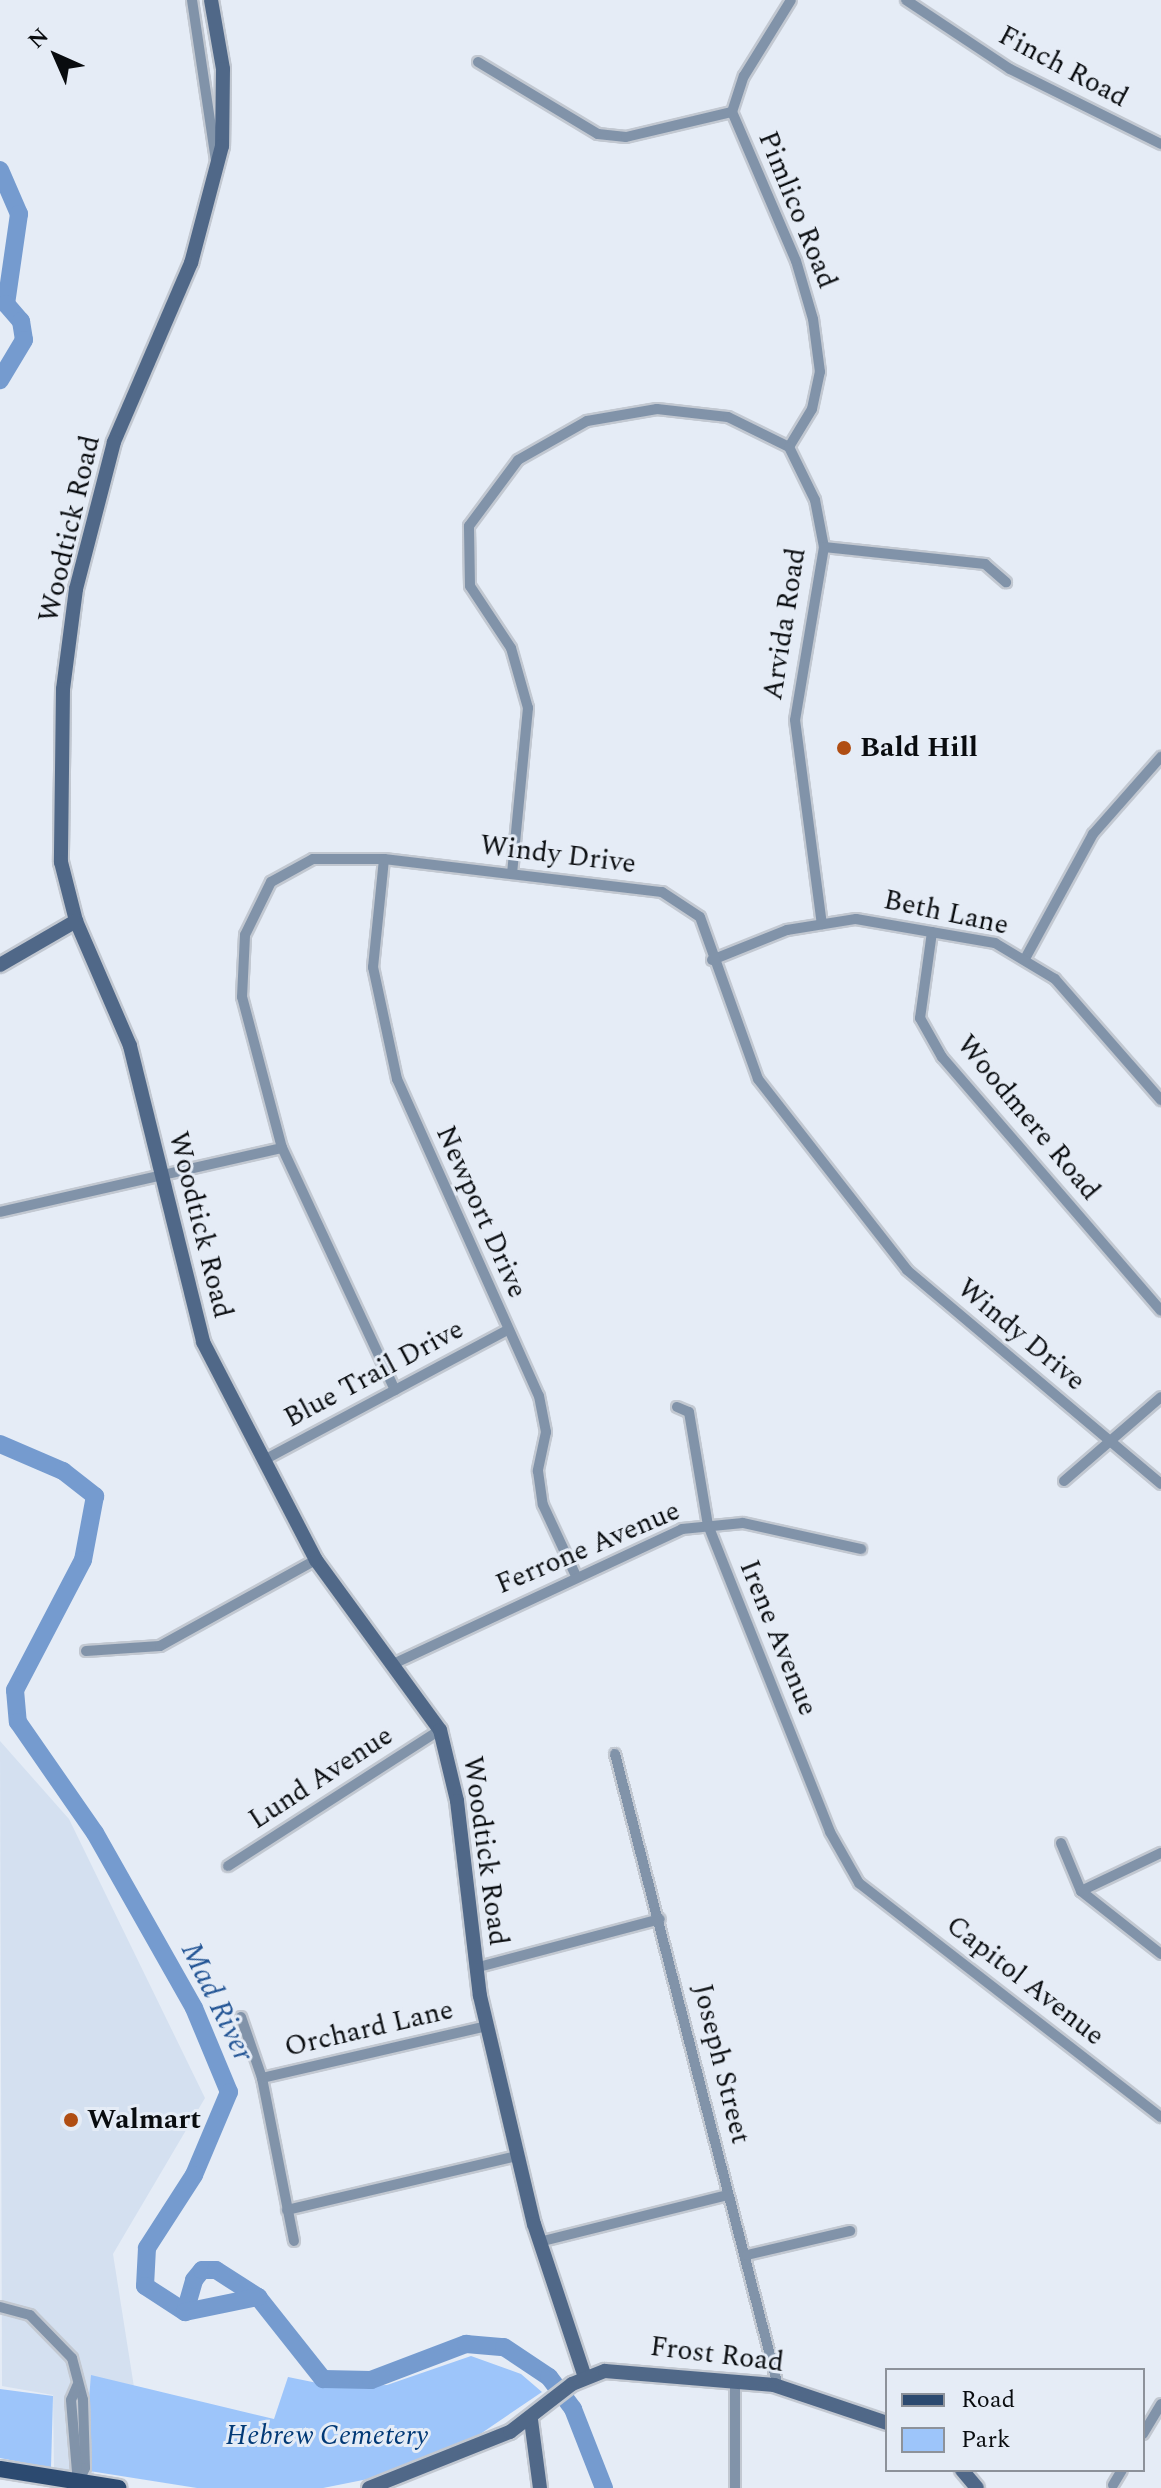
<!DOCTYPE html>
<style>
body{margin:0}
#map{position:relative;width:1161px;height:2488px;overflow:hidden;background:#e5ecf6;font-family:Spectral,serif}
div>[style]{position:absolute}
.built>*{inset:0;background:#d4e0f0}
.green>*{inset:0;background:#9dc5fa}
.river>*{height:18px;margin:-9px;padding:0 9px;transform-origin:9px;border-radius:9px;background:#759bcf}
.roads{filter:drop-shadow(2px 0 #c2c8d1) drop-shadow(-2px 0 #c2c8d1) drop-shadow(0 2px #c2c8d1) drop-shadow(0 -2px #c2c8d1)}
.street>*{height:10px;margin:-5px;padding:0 5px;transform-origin:5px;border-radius:5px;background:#8193a9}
.secondary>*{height:14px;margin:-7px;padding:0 7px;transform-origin:7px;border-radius:7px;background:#506888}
.primary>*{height:16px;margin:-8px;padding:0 8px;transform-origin:8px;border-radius:8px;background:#2c4a70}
.dots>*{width:22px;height:22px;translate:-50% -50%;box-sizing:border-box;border:4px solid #e5ecf6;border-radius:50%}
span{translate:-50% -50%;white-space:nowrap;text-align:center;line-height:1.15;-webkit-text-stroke:6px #e5ecf6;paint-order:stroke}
.street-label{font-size:28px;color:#090c0f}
.poi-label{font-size:28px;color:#090c0f;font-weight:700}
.left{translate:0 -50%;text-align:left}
.park-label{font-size:28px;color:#013976;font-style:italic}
.water-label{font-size:30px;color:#235595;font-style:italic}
.legend{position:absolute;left:885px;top:2368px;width:260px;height:104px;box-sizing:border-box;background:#e5ecf6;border:2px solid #8d929a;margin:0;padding:10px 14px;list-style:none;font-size:24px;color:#090c0f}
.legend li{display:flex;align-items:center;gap:16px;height:40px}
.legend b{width:40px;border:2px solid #8d929a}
.north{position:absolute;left:16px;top:16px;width:80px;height:80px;-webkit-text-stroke:6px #e5ecf6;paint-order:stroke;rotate:315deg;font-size:22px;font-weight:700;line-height:32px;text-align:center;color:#090c0f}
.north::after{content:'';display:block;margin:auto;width:28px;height:36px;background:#090c0f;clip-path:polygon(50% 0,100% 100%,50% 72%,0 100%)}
</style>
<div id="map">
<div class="built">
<div style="clip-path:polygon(0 1741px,69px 1819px,205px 2098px,113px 2254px,134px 2387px,92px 2385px,94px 2478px,54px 2471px,53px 2395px,2px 2386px)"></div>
</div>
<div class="green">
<div style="clip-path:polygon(471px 2356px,521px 2374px,542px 2392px,467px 2443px,378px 2477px,323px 2488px,197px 2488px,83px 2470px,91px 2375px,274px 2419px,288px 2377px,337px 2387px,387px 2385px)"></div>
<div style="clip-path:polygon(0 2389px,53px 2396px,51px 2468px,0 2458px)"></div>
</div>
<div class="river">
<div style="left:0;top:170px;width:48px;rotate:66.6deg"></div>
<div style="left:19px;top:214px;width:91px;rotate:98.2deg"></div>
<div style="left:6px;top:304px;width:23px;rotate:49deg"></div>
<div style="left:21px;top:321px;width:19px;rotate:81deg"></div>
<div style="left:24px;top:340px;width:47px;rotate:121deg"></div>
<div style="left:0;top:1444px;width:69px;rotate:23.2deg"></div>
<div style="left:63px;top:1471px;width:41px;rotate:38deg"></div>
<div style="left:95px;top:1496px;width:65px;rotate:100.6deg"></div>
<div style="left:83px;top:1560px;width:147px;rotate:117.6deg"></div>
<div style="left:15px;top:1690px;width:32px;rotate:85deg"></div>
<div style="left:18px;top:1722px;width:135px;rotate:55.3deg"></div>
<div style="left:95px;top:1833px;width:201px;rotate:60.5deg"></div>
<div style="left:194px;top:2008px;width:91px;rotate:67.4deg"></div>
<div style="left:229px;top:2092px;width:90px;rotate:112.9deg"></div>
<div style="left:194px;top:2175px;width:87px;rotate:122.8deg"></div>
<div style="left:147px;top:2248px;width:38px;rotate:93deg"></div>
<div style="left:145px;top:2286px;width:48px;rotate:33deg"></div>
<div style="left:185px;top:2312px;width:33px;rotate:-74deg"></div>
<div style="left:194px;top:2280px;width:13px;rotate:-51deg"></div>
<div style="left:202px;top:2270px;width:14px"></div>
<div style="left:216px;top:2270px;width:50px;rotate:32.7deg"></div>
<div style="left:258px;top:2297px;width:105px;rotate:51.6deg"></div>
<div style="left:323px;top:2379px;width:48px;rotate:1.2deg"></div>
<div style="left:371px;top:2380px;width:102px;rotate:-20.8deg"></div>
<div style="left:466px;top:2344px;width:38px;rotate:5deg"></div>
<div style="left:504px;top:2347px;width:54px;rotate:33.7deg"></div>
<div style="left:549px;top:2377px;width:40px;rotate:53deg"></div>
<div style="left:573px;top:2409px;width:85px;rotate:68.6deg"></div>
<div style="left:185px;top:2312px;width:75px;rotate:-11.6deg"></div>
</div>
<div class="roads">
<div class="street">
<div style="left:192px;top:0;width:162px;rotate:81.5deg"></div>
<div style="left:906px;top:0;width:125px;rotate:33.6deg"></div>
<div style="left:1010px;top:69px;width:169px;rotate:26.4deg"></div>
<div style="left:478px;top:62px;width:140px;rotate:31deg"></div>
<div style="left:598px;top:134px;width:28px;rotate:6deg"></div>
<div style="left:626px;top:137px;width:109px;rotate:-13.3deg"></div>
<div style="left:789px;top:447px;width:44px;rotate:-58.8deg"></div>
<div style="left:812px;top:409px;width:38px;rotate:-78deg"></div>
<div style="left:820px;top:372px;width:53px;rotate:-97.5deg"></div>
<div style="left:813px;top:319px;width:60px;rotate:-106.3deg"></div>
<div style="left:796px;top:261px;width:162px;rotate:-113.2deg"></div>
<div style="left:732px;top:112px;width:38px;rotate:-72deg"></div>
<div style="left:744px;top:76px;width:89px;rotate:-58.3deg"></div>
<div style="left:824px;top:547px;width:162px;rotate:6deg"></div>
<div style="left:985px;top:564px;width:28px;rotate:41deg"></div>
<div style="left:384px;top:859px;width:109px;rotate:95.8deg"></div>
<div style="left:373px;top:967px;width:115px;rotate:77.9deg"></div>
<div style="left:397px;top:1079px;width:347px;rotate:65.9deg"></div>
<div style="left:539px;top:1396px;width:37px;rotate:79deg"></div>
<div style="left:546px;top:1432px;width:40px;rotate:102deg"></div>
<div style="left:538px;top:1471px;width:34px;rotate:82deg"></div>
<div style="left:543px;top:1505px;width:76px;rotate:65.1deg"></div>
<div style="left:512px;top:874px;width:167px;rotate:-84.5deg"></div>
<div style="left:528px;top:708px;width:62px;rotate:-105.8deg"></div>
<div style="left:511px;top:648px;width:74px;rotate:-123.5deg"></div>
<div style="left:470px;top:586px;width:60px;rotate:-91deg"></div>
<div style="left:469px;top:526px;width:82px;rotate:-53.4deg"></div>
<div style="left:518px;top:460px;width:79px;rotate:-29.5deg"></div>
<div style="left:587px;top:421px;width:71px;rotate:-9.7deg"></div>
<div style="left:657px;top:409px;width:71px;rotate:6.4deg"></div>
<div style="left:728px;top:417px;width:68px;rotate:26.2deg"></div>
<div style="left:789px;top:447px;width:59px;rotate:63.9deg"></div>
<div style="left:815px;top:500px;width:48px;rotate:79.2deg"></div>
<div style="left:824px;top:547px;width:175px;rotate:99.5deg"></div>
<div style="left:795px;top:720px;width:206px;rotate:82.5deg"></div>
<div style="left:932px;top:932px;width:87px;rotate:97.9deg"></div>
<div style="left:920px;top:1018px;width:45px;rotate:60.6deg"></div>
<div style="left:942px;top:1057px;width:335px;rotate:49.2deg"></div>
<div style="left:1026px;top:957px;width:140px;rotate:-61.4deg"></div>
<div style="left:1093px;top:834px;width:103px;rotate:-48.6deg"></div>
<div style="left:712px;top:960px;width:81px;rotate:-21.8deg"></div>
<div style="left:787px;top:930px;width:70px;rotate:-9.1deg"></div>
<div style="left:856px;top:919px;width:141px;rotate:9.8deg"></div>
<div style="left:995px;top:943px;width:70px;rotate:31deg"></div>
<div style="left:1055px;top:979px;width:161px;rotate:48.8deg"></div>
<div style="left:0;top:1212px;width:289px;rotate:-12.8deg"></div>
<div style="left:395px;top:1390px;width:267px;rotate:-115deg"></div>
<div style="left:282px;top:1148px;width:156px;rotate:-104.8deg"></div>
<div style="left:242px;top:997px;width:62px;rotate:-87.2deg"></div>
<div style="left:245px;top:935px;width:59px;rotate:-63.9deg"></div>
<div style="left:271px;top:882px;width:48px;rotate:-28.7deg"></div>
<div style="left:313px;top:859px;width:71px"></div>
<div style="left:384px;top:859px;width:280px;rotate:6.8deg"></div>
<div style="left:662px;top:892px;width:45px;rotate:33.3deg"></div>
<div style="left:700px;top:917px;width:172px;rotate:70.3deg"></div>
<div style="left:758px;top:1079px;width:242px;rotate:52deg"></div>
<div style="left:907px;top:1270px;width:332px;rotate:40.1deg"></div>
<div style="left:677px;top:1407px;width:13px;rotate:23deg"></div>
<div style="left:689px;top:1412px;width:115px;rotate:80.5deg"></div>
<div style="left:708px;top:1525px;width:330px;rotate:68.3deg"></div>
<div style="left:830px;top:1832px;width:59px;rotate:60.4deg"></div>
<div style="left:859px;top:1883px;width:382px;rotate:37.8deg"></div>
<div style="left:264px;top:1460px;width:276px;rotate:-28.1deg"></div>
<div style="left:1064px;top:1481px;width:128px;rotate:-40.9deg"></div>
<div style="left:86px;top:1651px;width:74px;rotate:-3.9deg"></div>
<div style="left:160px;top:1646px;width:178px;rotate:-28.9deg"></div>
<div style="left:391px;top:1665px;width:321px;rotate:-25deg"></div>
<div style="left:682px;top:1529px;width:61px;rotate:-5.6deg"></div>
<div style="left:743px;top:1523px;width:121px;rotate:12.4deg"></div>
<div style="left:615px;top:1754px;width:653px;rotate:75.54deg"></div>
<div style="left:1061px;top:1843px;width:52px;rotate:67.4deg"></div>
<div style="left:1081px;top:1891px;width:102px;rotate:38.2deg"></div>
<div style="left:228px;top:1866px;width:252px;rotate:-32.7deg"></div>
<div style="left:1081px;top:1891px;width:89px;rotate:-25.4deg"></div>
<div style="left:475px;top:1968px;width:191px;rotate:-14.8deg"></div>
<div style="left:241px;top:2017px;width:65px;rotate:71deg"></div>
<div style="left:262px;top:2078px;width:166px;rotate:78.9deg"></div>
<div style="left:262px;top:2078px;width:231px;rotate:-13deg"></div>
<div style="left:287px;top:2210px;width:236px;rotate:-13.2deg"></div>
<div style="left:539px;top:2242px;width:195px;rotate:-14deg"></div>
<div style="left:747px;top:2255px;width:106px;rotate:-13.1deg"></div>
<div style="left:0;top:2307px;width:31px;rotate:15deg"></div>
<div style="left:30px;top:2315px;width:60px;rotate:45.7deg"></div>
<div style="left:72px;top:2358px;width:43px;rotate:75.3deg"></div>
<div style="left:83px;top:2400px;width:68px;rotate:88.3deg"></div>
<div style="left:85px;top:2468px;width:17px;rotate:115deg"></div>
<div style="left:735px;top:2380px;width:108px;rotate:90deg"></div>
<div style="left:77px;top:2386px;width:15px;rotate:113deg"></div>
<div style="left:71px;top:2400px;width:83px;rotate:85.2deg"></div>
<div style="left:1143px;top:2434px;width:35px;rotate:-59deg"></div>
<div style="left:1113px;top:2485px;width:17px;rotate:-59deg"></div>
</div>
<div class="secondary">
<div style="left:211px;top:0;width:70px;rotate:80.1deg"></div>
<div style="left:223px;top:69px;width:77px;rotate:90.7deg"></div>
<div style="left:222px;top:146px;width:121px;rotate:104.8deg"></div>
<div style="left:191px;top:263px;width:195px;rotate:113.3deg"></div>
<div style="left:114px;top:442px;width:152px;rotate:104.5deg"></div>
<div style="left:76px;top:589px;width:101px;rotate:97.4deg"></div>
<div style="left:63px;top:689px;width:173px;rotate:90.7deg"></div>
<div style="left:61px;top:862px;width:61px;rotate:75.7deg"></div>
<div style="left:76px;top:921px;width:136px;rotate:66.6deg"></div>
<div style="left:130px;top:1046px;width:305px;rotate:76.1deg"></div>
<div style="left:203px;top:1342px;width:246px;rotate:62.6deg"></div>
<div style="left:316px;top:1560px;width:210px;rotate:53.9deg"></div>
<div style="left:440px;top:1730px;width:73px;rotate:76.5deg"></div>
<div style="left:457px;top:1801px;width:196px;rotate:83.3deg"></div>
<div style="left:480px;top:1996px;width:234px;rotate:76.7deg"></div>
<div style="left:534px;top:2224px;width:161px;rotate:71.6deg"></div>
<div style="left:0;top:965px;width:88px;rotate:-30.1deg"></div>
<div style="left:531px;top:2420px;width:69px;rotate:82.5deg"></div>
<div style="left:962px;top:2470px;width:23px;rotate:50deg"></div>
<div style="left:369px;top:2488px;width:152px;rotate:-21.7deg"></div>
<div style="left:510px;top:2432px;width:78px;rotate:-37.7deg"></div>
<div style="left:572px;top:2384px;width:35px;rotate:-22deg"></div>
<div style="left:605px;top:2371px;width:170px;rotate:4.7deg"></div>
<div style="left:774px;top:2385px;width:119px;rotate:18.6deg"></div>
</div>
<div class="primary">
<div style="left:0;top:2469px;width:120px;rotate:9.1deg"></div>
</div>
</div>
<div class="dots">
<div style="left:844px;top:748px;background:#b04e13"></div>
<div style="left:71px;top:2120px;background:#b04e13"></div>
</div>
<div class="street-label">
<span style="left:1063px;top:67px;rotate:28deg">Finch Road</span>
<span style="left:797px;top:210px;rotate:68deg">Pimlico Road</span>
<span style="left:70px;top:529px;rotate:-77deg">Woodtick Road</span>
<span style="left:785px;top:624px;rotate:-81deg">Arvida Road</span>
<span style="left:558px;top:855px;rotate:7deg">Windy Drive</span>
<span style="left:946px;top:913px;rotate:12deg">Beth Lane</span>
<span style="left:1028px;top:1118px;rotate:50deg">Woodmere Road</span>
<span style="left:481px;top:1212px;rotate:66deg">Newport Drive</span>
<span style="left:200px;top:1225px;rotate:76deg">Woodtick Road</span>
<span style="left:1021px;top:1335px;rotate:40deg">Windy Drive</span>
<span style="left:374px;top:1374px;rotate:-28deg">Blue Trail Drive</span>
<span style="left:588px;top:1548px;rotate:-23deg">Ferrone Avenue</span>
<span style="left:778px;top:1638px;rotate:68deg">Irene Avenue</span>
<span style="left:321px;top:1778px;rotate:-33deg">Lund Avenue</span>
<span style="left:485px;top:1851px;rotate:82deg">Woodtick Road</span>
<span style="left:1025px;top:1981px;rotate:38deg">Capitol Avenue</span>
<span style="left:369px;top:2029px;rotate:-13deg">Orchard Lane</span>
<span style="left:721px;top:2064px;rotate:76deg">Joseph Street</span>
<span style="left:717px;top:2355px;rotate:7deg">Frost Road</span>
</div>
<div class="poi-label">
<span class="left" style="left:860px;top:748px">Bald Hill</span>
<span class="left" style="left:87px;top:2120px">Walmart</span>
</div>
<div class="park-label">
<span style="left:327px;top:2436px">Hebrew Cemetery</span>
</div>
<div class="water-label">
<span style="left:217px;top:2002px;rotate:64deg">Mad River</span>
</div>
<ul class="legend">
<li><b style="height:10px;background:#2c4a70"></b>Road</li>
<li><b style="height:22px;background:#9dc5fa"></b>Park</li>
</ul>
<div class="north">N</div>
</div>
